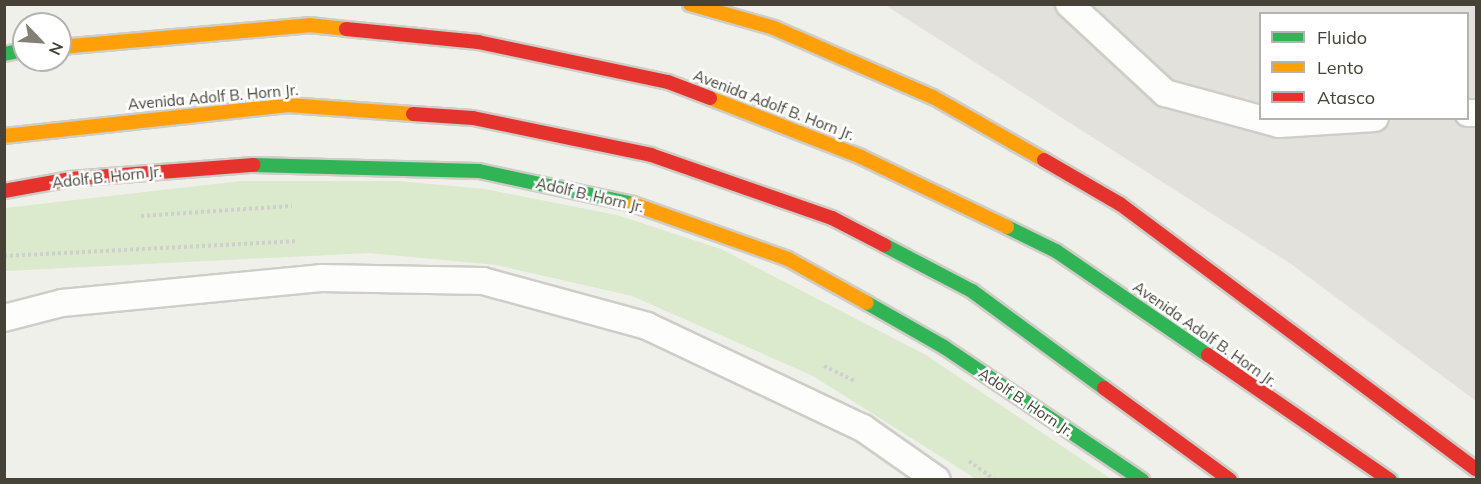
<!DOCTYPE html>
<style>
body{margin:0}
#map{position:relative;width:1481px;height:484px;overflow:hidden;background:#f0f0eb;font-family:Mulish,sans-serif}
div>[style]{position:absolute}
.industrial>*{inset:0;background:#e3e1dc}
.green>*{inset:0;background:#dbe9cd}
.path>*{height:4px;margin-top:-2px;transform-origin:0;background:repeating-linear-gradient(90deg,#d1cfcb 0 3px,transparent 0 6px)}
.roads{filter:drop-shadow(2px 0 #cecdc8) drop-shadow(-2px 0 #cecdc8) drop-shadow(0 2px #cecdc8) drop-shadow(0 -2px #cecdc8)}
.lane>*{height:26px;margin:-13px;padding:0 13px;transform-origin:13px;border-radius:13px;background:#fdfdfc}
.fast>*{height:14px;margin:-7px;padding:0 7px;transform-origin:7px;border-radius:7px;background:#30b455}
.slow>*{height:14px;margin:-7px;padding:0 7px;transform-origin:7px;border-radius:7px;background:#ff9f0a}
.jam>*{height:14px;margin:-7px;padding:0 7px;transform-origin:7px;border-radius:7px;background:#e5322d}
span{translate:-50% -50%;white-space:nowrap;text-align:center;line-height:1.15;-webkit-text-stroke:5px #fff;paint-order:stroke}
.street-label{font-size:15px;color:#464237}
.frame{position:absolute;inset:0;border:6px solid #464237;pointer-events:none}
.legend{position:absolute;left:1259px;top:12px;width:210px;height:108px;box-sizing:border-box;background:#fff;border:2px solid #b5b3af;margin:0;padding:8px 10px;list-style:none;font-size:18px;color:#464237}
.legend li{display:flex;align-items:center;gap:12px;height:30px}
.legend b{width:30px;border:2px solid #b5b3af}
.north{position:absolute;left:12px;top:12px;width:60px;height:60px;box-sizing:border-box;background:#fff;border:2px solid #b5b3af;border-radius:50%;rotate:115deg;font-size:16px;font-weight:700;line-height:24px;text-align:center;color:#464237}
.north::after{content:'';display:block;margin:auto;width:21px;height:27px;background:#827f76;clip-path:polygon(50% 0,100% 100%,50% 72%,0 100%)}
</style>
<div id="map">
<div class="industrial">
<div style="clip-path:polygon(evenodd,885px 5px,1476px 5px,1476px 401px,1291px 264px,885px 5px,1260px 14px,1468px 14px,1468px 118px,1260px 118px,1260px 14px)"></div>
</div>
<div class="green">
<div style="clip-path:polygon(241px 181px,398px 181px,485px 189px,617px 215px,721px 249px,926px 355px,1111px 479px,976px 479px,813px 376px,632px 296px,496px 265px,369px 253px,5px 271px,5px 208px)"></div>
</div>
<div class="path">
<div style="left:141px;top:216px;width:151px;rotate:-3.8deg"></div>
<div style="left:4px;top:256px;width:293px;rotate:-2.9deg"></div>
<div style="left:824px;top:366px;width:34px;rotate:26deg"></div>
<div style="left:969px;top:461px;width:32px;rotate:36deg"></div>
</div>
<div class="roads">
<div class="lane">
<div style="left:1069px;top:4px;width:131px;rotate:42.8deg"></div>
<div style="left:1165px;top:93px;width:118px;rotate:15.2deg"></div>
<div style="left:1279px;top:124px;width:96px;rotate:-3.6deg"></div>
<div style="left:1468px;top:113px;width:8px"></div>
<div style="left:4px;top:318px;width:60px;rotate:-14.5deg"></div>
<div style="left:62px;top:303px;width:260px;rotate:-5.5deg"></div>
<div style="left:321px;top:278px;width:162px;rotate:1.1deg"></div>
<div style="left:483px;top:281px;width:170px;rotate:15.3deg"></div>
<div style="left:647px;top:326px;width:239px;rotate:25.3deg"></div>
<div style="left:863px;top:428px;width:90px;rotate:35.1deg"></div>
</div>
<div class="fast">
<div style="left:4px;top:54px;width:20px;rotate:-11deg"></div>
<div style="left:253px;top:165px;width:226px;rotate:1.5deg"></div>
<div style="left:479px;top:171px;width:157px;rotate:12.1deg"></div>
<div style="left:1007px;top:227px;width:55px;rotate:26.1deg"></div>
<div style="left:1056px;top:251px;width:184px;rotate:34.4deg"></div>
<div style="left:884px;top:245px;width:99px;rotate:27.6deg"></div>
<div style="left:972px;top:291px;width:164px;rotate:36.3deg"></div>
<div style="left:867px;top:303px;width:89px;rotate:29.7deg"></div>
<div style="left:944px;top:347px;width:239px;rotate:33.9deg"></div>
</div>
<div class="slow">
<div style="left:690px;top:4px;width:87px;rotate:15.9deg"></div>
<div style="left:774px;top:28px;width:173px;rotate:23.5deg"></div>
<div style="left:933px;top:97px;width:128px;rotate:29.6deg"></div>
<div style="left:60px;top:47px;width:250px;rotate:-5deg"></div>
<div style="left:309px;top:25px;width:37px;rotate:6deg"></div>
<div style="left:710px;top:98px;width:162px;rotate:21.3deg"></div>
<div style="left:861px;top:157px;width:162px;rotate:25.6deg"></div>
<div style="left:4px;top:136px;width:286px;rotate:-6.2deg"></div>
<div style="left:288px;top:105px;width:125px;rotate:4.1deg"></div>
<div style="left:633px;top:204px;width:164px;rotate:19.5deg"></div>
<div style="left:788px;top:259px;width:90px;rotate:29.1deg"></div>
</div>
<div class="jam">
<div style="left:346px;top:29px;width:133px;rotate:5.6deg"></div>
<div style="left:478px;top:42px;width:194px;rotate:11.9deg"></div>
<div style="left:668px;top:82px;width:45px;rotate:20.9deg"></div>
<div style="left:413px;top:114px;width:60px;rotate:3.8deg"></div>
<div style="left:473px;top:118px;width:182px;rotate:11.7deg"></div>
<div style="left:651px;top:155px;width:192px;rotate:19.2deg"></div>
<div style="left:832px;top:218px;width:59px;rotate:27.4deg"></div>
<div style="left:1044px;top:160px;width:88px;rotate:30.1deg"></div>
<div style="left:1120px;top:204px;width:444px;rotate:36.7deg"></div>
<div style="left:4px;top:191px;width:67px;rotate:-10.3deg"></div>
<div style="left:70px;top:179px;width:184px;rotate:-4.4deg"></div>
<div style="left:1208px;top:355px;width:221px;rotate:34.5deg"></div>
<div style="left:1104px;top:388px;width:156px;rotate:36.1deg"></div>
</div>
</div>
<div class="street-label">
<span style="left:213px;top:97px;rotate:-5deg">Avenida Adolf B. Horn Jr.</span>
<span style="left:774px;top:105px;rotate:21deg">Avenida Adolf B. Horn Jr.</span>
<span style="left:107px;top:177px;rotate:-6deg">Adolf B. Horn Jr.</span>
<span style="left:590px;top:195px;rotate:13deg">Adolf B. Horn Jr.</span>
<span style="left:1205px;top:334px;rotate:35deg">Avenida Adolf B. Horn Jr.</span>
<span style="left:1026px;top:402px;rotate:34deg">Adolf B. Horn Jr.</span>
</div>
<div class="frame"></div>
<ul class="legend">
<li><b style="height:8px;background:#30b455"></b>Fluido</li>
<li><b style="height:8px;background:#ff9f0a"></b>Lento</li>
<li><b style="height:8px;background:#e5322d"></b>Atasco</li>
</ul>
<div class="north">N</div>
</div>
